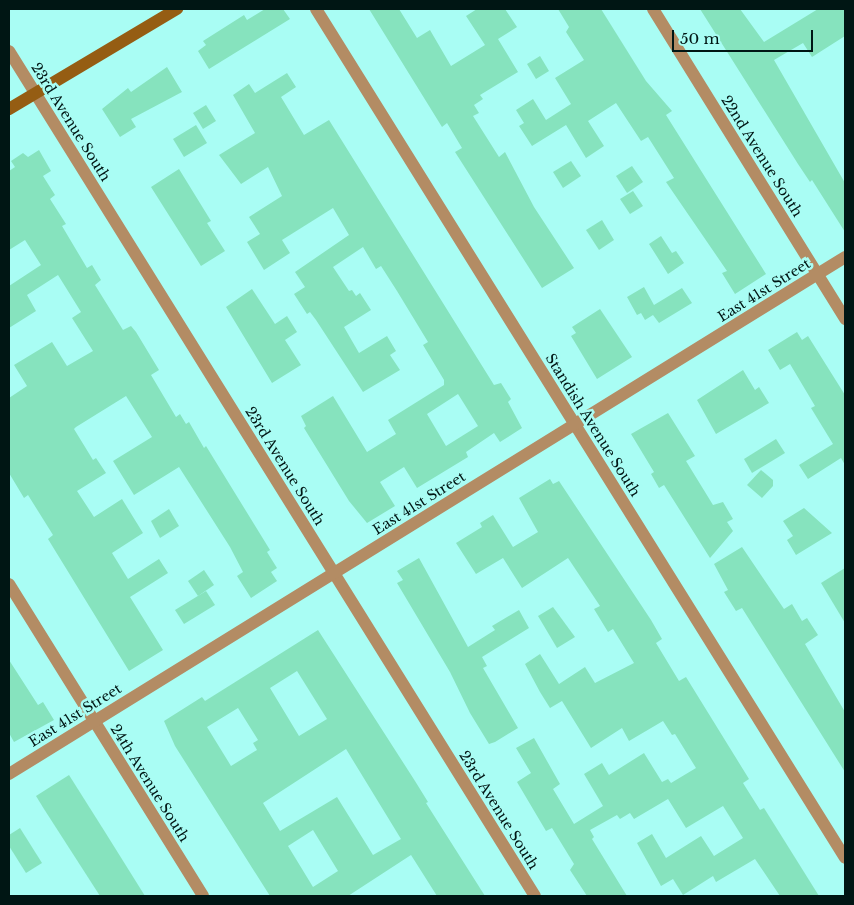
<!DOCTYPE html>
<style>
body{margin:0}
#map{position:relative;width:854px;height:905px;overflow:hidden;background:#a9fdf4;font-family:"Libre Baskerville",serif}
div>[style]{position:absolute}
.building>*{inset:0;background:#86e3be}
.street>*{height:12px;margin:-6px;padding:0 6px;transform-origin:6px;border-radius:6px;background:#b38c64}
.secondary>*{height:12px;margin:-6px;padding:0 6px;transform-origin:6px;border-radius:6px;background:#955d13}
span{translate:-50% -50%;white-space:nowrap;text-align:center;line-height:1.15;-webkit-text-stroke:5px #a9fdf4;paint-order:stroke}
.street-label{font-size:14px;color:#001614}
.frame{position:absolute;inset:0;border:10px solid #001614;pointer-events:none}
.scale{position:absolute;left:672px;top:30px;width:141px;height:22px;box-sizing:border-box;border:2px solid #001614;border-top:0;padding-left:6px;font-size:15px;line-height:18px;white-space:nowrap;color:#001614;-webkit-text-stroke:4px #a9fdf4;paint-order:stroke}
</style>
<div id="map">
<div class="building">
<div style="clip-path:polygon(265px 9px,283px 9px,290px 19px,209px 69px,198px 51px,206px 45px,203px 41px,244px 15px,247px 20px)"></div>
<div style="clip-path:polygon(369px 9px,399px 9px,417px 38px,430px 30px,451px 66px,485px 45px,466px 16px,477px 9px,505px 9px,517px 27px,498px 39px,518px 72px,480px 95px,483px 99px,474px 105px,479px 113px,473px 116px,499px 157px,505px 152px,534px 207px,574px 268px,542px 288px,455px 152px,462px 148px,447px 123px,442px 127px)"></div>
<div style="clip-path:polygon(558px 9px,601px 9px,646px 81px,672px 111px,666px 115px,766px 274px,735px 294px,722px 273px,727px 271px,666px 182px,674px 178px,648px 137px,641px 141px,616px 103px,588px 121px,604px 146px,586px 158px,566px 125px,532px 146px,519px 126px,524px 123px,516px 110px,533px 99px,546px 120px,571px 104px,555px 78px,584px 60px,566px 32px,569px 27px)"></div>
<div style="clip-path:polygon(700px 9px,740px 9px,764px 42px,818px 9px,845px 9px,845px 36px,812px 57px,803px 43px,774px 60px,845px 183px,845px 232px,812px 180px,810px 182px,798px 164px)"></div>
<div style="clip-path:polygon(540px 56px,549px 71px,536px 79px,527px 64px)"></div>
<div style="clip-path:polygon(167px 67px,182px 92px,131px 119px,136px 127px,120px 137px,102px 109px,128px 88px,131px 92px)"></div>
<div style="clip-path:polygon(evenodd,287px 73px,296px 87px,281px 97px,304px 135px,329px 120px,494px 385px,501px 383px,511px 399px,508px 402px,522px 428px,500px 442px,494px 433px,466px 452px,468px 457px,417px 488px,404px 467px,380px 482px,395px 506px,367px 523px,349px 501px,304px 428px,306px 426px,301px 416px,333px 396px,367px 452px,396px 434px,388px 420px,444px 385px,444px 380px,423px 345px,428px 342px,397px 291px,381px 266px,376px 269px,363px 247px,333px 267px,349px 291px,352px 290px,356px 296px,360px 293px,371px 310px,344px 327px,359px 353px,387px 336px,396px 351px,390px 355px,400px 370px,363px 392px,316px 320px,310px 312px,307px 314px,294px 294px,305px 287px,295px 272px,349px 235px,333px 208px,282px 240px,290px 253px,264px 270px,247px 242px,260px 234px,249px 217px,282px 196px,268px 167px,241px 184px,219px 155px,255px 133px,233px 95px,249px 84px,255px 93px,287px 73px,458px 394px,478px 426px,446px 446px,427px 414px,458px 394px)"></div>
<div style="clip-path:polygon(206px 105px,216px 121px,203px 129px,193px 113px)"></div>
<div style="clip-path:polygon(196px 125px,207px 143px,184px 157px,173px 139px)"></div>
<div style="clip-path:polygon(39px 150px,51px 171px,43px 176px,55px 195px,50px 199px,66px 224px,62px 226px,87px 268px,92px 265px,101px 280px,95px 285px,123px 330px,131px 326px,136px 332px,159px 370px,151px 375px,176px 417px,180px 414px,186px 424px,189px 422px,204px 448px,206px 446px,270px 550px,267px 552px,277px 568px,271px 572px,277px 581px,251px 598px,237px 576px,243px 572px,230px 547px,179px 467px,134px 495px,113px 461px,152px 437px,126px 396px,76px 427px,74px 429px,93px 460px,96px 458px,106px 473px,77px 491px,94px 517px,122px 499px,143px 533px,112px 553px,128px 579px,159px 559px,168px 573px,130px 597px,163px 650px,129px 671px,48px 539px,53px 535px,28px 495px,24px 498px,9px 473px,9px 398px,27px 386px,14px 365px,52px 342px,67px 366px,93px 351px,72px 318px,81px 312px,58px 275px,27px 295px,36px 311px,9px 328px,9px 286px,41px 265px,25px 240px,9px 250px,9px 171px,15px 167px,11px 161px,23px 153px,28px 157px)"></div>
<div style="clip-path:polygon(571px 161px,581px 176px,563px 188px,553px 172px)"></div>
<div style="clip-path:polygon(632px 166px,643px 182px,627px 193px,616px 176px)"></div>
<div style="clip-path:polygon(179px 169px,211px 221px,207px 223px,225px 251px,201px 266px,151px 187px)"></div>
<div style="clip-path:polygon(633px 191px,643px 206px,630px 214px,620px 199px)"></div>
<div style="clip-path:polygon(602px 220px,614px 240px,599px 250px,586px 230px)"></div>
<div style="clip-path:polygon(661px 236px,672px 253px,676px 251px,684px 263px,668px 274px,649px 244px)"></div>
<div style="clip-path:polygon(644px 287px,654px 305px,682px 288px,692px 303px,659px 323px,653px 315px,645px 320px,641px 313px,637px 315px,627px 297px)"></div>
<div style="clip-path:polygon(252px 289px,275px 324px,287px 316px,297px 332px,285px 340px,301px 365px,272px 383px,226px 307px)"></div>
<div style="clip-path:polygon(600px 309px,632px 357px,597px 379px,571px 336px,576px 333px,572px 327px)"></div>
<div style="clip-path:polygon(797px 332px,802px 340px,808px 336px,845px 395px,845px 465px,841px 458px,808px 479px,799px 465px,833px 444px,811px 408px,815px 406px,790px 364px,780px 370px,768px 350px)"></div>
<div style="clip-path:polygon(743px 370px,755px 390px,759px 387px,769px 403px,716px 434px,697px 400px)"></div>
<div style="clip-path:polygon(668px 413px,695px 456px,686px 461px,713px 505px,723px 502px,733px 519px,727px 522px,733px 531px,710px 558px,664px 485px,659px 488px,651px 474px,654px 472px,631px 434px)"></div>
<div style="clip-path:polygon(776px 439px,785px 453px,752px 473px,744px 459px)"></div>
<div style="clip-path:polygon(761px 470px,773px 480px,773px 486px,762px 498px,747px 485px)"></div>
<div style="clip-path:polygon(550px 479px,553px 484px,559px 481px,651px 620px,662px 639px,656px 643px,679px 681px,686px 677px,749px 779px,743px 783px,760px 810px,764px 808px,819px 896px,780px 896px,755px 859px,716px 882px,713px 876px,683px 895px,673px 879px,661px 886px,637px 843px,652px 834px,666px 858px,701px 836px,714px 856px,743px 838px,723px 806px,686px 828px,668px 799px,634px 819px,630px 813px,620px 819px,617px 815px,590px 830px,594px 837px,592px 839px,627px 896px,587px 896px,570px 870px,574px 864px,552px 828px,546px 831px,517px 782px,531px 773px,516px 748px,534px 738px,560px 784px,553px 789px,574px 824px,603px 806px,584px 774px,602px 763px,609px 775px,644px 753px,662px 782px,668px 779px,671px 783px,696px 768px,675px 734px,672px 735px,663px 721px,629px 741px,622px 728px,591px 748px,562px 701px,550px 708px,540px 692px,525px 664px,540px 654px,559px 684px,585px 667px,595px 683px,634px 663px,613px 629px,608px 632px,594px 609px,600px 606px,568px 558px,522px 588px,503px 558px,476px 574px,456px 543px,482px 527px,480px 523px,493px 515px,513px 547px,538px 532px,519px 498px)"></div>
<div style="clip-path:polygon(804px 508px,832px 533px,796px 555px,787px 540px,793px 536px,783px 521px)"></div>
<div style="clip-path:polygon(169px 509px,179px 526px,160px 538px,151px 521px)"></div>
<div style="clip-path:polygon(742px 547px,784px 609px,792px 604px,802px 621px,807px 618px,818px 635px,805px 644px,845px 712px,845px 772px,742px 608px,736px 611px,724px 592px,728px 590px,714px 564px)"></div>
<div style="clip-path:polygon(419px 558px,468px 647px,495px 630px,492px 626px,519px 610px,529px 628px,482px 657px,487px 666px,483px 668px,518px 728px,495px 742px,489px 744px,470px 713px,450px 672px,397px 583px,403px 580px,397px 571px)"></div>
<div style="clip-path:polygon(845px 568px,845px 623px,821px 583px)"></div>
<div style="clip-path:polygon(204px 570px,214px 585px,198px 596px,188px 581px)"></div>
<div style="clip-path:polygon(206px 591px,215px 605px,184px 624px,175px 610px)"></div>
<div style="clip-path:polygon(553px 607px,575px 637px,557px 648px,538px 616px)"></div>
<div style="clip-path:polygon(evenodd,318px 630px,415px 781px,428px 802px,426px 803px,485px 896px,437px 896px,411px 855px,348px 896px,270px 896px,175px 746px,164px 721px,202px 697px,205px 701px,318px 630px,297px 671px,327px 719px,299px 736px,270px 688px,297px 671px,318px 630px,238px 708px,258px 740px,253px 743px,257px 750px,231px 766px,207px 727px,238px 708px,318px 630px,346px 749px,401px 839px,373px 855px,337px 797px,280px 831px,263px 803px,346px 749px,318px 630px,313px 830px,338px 871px,313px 887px,288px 846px,313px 830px)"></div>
<div style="clip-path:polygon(9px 660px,38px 705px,43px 702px,54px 720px,14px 742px,9px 733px)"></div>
<div style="clip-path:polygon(69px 775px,105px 832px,145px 896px,100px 896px,44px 809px,36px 796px)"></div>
<div style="clip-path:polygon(20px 828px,42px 863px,26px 873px,9px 846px,9px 835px)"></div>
</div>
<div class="street">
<div style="left:316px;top:9px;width:1000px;rotate:58.07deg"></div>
<div style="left:653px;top:9px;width:365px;rotate:58.2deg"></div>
<div style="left:9px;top:51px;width:995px;rotate:58.1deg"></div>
<div style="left:9px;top:584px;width:367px;rotate:58.1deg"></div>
<div style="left:9px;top:774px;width:983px;rotate:-31.73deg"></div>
</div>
<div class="secondary">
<div style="left:9px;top:109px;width:196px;rotate:-30.8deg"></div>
</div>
<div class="street-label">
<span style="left:71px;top:122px;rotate:58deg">23rd Avenue South</span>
<span style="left:762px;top:156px;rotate:58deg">22nd Avenue South</span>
<span style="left:764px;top:290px;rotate:-32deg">East 41st Street</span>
<span style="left:593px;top:425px;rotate:58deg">Standish Avenue South</span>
<span style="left:285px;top:466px;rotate:58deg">23rd Avenue South</span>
<span style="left:419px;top:503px;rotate:-32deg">East 41st Street</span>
<span style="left:75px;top:715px;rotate:-32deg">East 41st Street</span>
<span style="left:150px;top:783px;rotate:58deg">24th Avenue South</span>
<span style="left:499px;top:810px;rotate:58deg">23rd Avenue South</span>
</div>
<div class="frame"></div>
<div class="scale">50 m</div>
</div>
